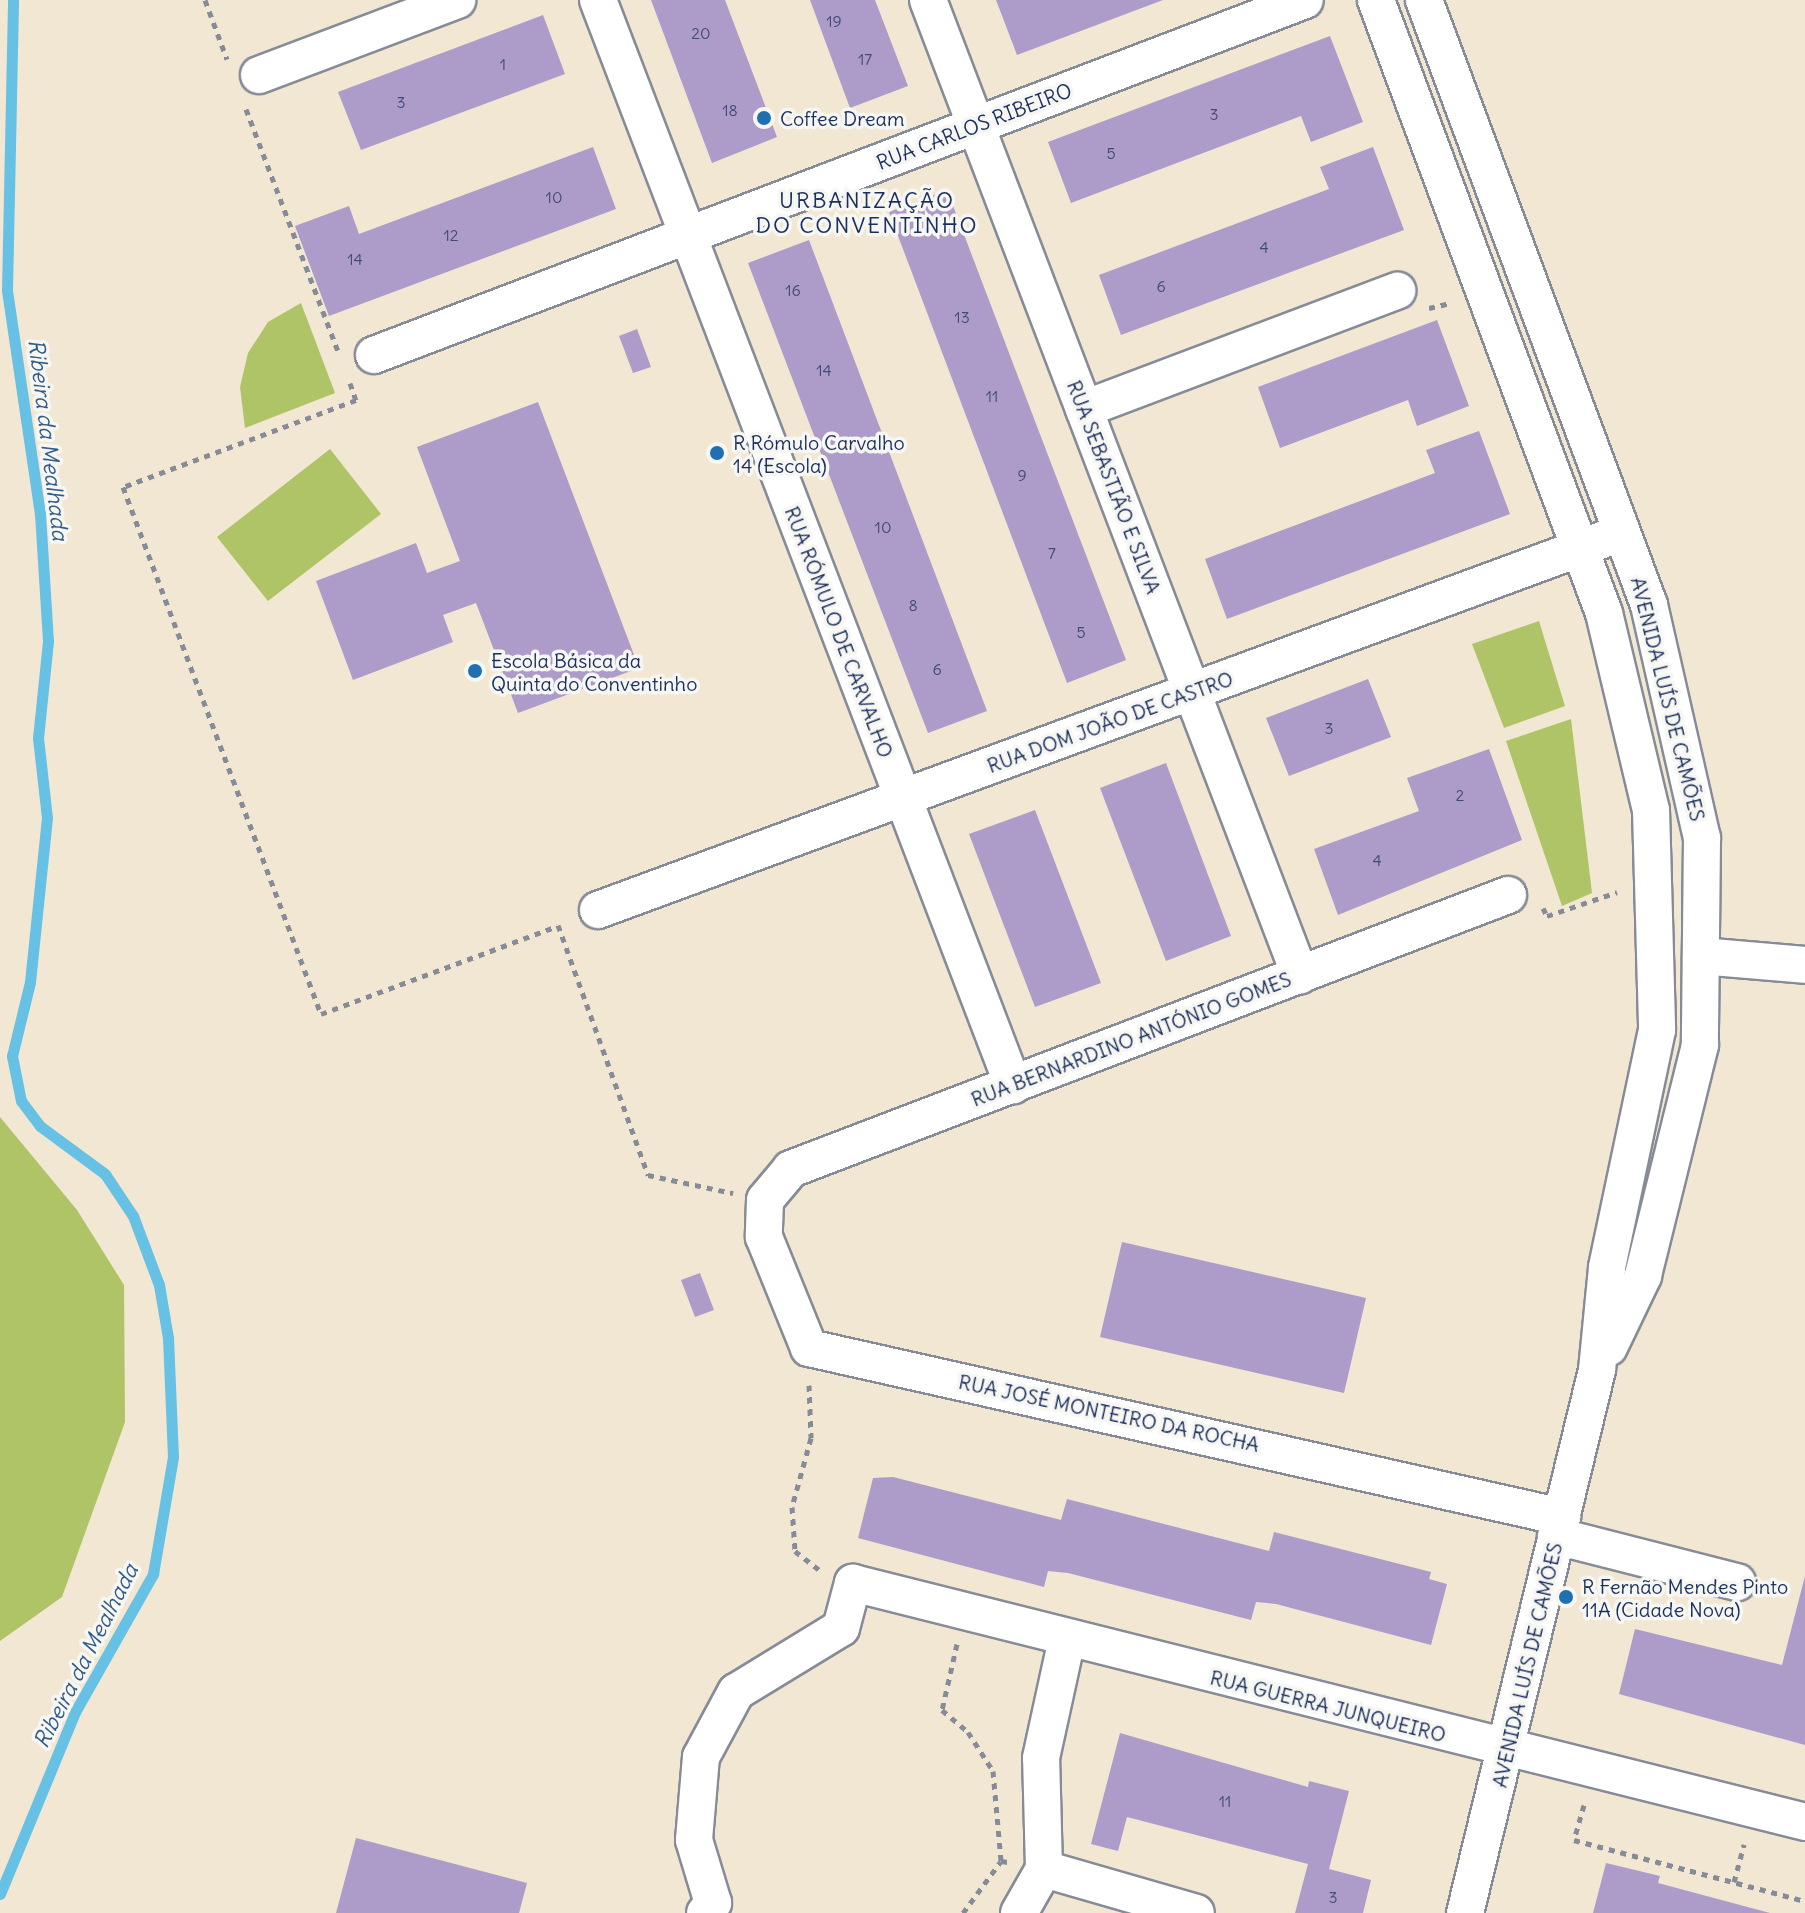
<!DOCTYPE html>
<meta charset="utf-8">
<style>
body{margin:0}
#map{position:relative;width:1805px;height:1913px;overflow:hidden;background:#f1e7d2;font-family:Delius,sans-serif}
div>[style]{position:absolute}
.green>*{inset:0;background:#afc367}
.stream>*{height:11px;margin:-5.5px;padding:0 5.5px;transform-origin:5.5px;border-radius:5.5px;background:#66c1e4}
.building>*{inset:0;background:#ad9cc9}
.path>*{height:5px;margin-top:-2.5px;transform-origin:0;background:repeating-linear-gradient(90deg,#868b98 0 6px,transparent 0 12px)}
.roads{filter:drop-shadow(2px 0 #868b98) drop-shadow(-2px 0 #868b98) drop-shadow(0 2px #868b98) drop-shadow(0 -2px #868b98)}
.minor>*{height:36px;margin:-18px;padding:0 18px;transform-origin:18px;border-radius:18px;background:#fff}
.dots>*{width:22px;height:22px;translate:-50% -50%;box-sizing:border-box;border:4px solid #f6f6f2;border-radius:50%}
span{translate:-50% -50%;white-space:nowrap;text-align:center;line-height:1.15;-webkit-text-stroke:7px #f6f6f2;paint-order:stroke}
.number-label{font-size:16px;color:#404a79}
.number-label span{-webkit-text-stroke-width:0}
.poi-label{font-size:20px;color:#1b2f5e}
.left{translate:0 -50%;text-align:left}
.street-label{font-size:20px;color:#1b2f5e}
.neighbourhood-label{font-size:22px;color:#1b2f5e;letter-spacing:2px}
.water-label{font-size:22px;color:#325b86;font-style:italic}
</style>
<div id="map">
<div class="green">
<div style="clip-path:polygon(301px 303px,335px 393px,245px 428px,240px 387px,248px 353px,268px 322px)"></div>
<div style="clip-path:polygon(330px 449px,381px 514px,268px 601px,217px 537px)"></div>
<div style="clip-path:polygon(1539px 621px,1565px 706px,1504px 728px,1472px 644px)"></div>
<div style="clip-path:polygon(1571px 719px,1592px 893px,1562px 906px,1506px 741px)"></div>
<div style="clip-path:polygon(0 1117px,77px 1210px,124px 1285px,125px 1422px,62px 1597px,0 1641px)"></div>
</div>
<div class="stream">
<div style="left:0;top:1894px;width:197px;rotate:-67.6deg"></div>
<div style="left:75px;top:1712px;width:159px;rotate:-60.5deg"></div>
<div style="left:153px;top:1574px;width:119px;rotate:-80.3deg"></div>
<div style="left:173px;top:1457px;width:119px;rotate:-92.4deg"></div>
<div style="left:168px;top:1338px;width:54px;rotate:-99.6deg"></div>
<div style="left:159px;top:1285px;width:74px;rotate:-110.6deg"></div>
<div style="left:133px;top:1216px;width:50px;rotate:-123.7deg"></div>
<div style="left:105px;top:1174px;width:81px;rotate:-143.6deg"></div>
<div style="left:40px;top:1126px;width:31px;rotate:-127deg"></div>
<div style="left:21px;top:1101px;width:46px;rotate:-101.3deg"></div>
<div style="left:12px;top:1056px;width:76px;rotate:-76.3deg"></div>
<div style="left:30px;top:982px;width:165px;rotate:-84.1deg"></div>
<div style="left:47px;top:818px;width:81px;rotate:-96.4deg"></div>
<div style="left:38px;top:738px;width:98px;rotate:-84.1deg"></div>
<div style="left:48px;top:641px;width:127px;rotate:-93.6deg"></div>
<div style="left:40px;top:514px;width:226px;rotate:-98.4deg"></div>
<div style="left:7px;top:290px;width:290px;rotate:-88.8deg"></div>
</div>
<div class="building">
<div style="clip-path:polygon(651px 0,725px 0,777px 137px,712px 163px)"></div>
<div style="clip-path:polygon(810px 0,875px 0,908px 86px,850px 108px)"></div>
<div style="clip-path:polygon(996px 0,1163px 0,1017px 55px)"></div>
<div style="clip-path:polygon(543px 15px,565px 74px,361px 150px,338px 92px)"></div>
<div style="clip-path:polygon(1330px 36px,1363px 122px,1311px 142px,1301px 116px,1071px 203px,1048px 142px)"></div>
<div style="clip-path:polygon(593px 147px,616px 209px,329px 316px,295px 226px,349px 206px,359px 234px)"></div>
<div style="clip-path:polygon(1373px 147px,1404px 230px,1121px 335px,1099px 275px,1329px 189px,1320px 167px)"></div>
<div style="clip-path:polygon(947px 190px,1126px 660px,1067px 683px,889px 212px)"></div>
<div style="clip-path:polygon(809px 240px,987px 711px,928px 733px,748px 263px)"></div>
<div style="clip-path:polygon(1437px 320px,1469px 406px,1417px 426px,1408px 400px,1280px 448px,1258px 387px)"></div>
<div style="clip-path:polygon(637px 329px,651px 367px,633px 373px,619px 336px)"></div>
<div style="clip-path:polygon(538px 402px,639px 668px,518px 713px,476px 603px,443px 615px,453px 642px,353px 680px,316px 581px,416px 543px,427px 573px,460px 561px,417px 447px)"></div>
<div style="clip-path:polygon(1479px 431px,1510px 514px,1227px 619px,1205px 559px,1435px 473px,1426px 450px)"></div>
<div style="clip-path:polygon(1368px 679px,1391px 737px,1289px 776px,1266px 718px)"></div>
<div style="clip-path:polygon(1489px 749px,1522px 840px,1338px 915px,1314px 849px,1419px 811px,1407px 778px)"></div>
<div style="clip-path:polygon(1166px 763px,1231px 936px,1166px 961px,1100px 788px)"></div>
<div style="clip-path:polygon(1035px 810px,1101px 983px,1035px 1007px,969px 834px)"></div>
<div style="clip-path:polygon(1122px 1242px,1366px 1298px,1344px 1393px,1100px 1337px)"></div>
<div style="clip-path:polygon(700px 1273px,714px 1310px,695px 1317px,681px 1280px)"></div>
<div style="clip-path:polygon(893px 1477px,1061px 1520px,1067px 1499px,1269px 1551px,1274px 1532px,1431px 1572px,1429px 1579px,1447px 1584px,1431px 1645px,1276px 1604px,1256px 1602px,1251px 1620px,1068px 1573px,1048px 1571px,1044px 1587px,858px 1538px,873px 1478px)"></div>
<div style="clip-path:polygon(1805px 1576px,1805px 1745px,1619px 1694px,1635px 1629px,1782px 1665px)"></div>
<div style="clip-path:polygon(1120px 1733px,1308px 1787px,1309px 1781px,1349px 1791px,1329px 1869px,1371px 1880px,1363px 1913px,1295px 1913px,1308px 1864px,1127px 1817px,1118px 1851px,1091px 1844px)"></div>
<div style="clip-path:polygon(356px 1838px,527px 1883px,519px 1913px,336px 1913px)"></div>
<div style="clip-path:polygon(1606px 1863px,1660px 1876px,1658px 1883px,1770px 1913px,1593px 1913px)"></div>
</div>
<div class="path">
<div style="left:205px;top:0;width:63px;rotate:69.6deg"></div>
<div style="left:246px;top:109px;width:259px;rotate:69.2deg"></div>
<div style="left:1429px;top:308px;width:22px;rotate:-13deg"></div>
<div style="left:350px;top:383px;width:18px;rotate:71deg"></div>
<div style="left:356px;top:400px;width:249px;rotate:159.5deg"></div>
<div style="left:123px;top:487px;width:563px;rotate:69.41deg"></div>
<div style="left:321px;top:1014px;width:252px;rotate:-20.4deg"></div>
<div style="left:1543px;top:908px;width:9px;rotate:63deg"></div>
<div style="left:1547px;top:916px;width:74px;rotate:-18.9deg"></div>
<div style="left:558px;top:925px;width:266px;rotate:70.2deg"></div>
<div style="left:648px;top:1175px;width:87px;rotate:12deg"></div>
<div style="left:809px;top:1385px;width:53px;rotate:87.8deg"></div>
<div style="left:811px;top:1438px;width:72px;rotate:105.4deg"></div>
<div style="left:792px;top:1507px;width:44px;rotate:86.1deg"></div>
<div style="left:795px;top:1551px;width:33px;rotate:38deg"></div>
<div style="left:957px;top:1644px;width:68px;rotate:102.8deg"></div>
<div style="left:942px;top:1710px;width:34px;rotate:40deg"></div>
<div style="left:968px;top:1732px;width:46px;rotate:57.3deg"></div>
<div style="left:993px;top:1771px;width:90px;rotate:84.9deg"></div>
<div style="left:1001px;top:1861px;width:7px;rotate:8deg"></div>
<div style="left:1584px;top:1805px;width:36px;rotate:106deg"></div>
<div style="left:1574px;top:1840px;width:239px;rotate:14.8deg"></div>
<div style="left:1734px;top:1882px;width:39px;rotate:-75deg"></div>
<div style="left:963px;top:1913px;width:64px;rotate:-53.8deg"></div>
</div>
<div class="roads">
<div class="minor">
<div style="left:598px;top:0;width:1162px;rotate:69.07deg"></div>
<div style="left:928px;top:0;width:1044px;rotate:69.12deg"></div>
<div style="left:1376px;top:0;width:654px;rotate:69.6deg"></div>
<div style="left:1604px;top:613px;width:203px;rotate:76.6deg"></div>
<div style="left:1651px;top:810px;width:220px;rotate:88.4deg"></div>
<div style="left:1657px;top:1030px;width:243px;rotate:101.9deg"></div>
<div style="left:1607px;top:1268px;width:102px;rotate:95.6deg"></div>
<div style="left:1597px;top:1370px;width:559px;rotate:103.66deg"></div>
<div style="left:1424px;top:0;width:645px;rotate:69.6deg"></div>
<div style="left:1649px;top:605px;width:239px;rotate:77.2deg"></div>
<div style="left:1702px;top:838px;width:207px;rotate:90.6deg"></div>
<div style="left:1700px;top:1045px;width:238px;rotate:103.9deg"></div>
<div style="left:1643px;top:1276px;width:79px;rotate:115.6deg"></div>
<div style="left:259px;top:75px;width:212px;rotate:-20.7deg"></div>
<div style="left:374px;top:355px;width:996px;rotate:-20.87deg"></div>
<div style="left:1084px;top:409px;width:335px;rotate:-20.7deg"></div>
<div style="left:1508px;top:895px;width:768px;rotate:159.09deg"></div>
<div style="left:791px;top:1169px;width:40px;rotate:130deg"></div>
<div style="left:765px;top:1200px;width:37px;rotate:92deg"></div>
<div style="left:764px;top:1237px;width:120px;rotate:67.9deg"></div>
<div style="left:809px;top:1348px;width:772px;rotate:12.65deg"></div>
<div style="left:598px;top:910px;width:1070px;rotate:-20.23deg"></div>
<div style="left:1701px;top:956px;width:104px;rotate:4.9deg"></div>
<div style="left:1556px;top:1536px;width:187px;rotate:14.3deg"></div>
<div style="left:1044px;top:1869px;width:158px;rotate:16.1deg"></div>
<div style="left:705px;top:1913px;width:13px;rotate:-51deg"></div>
<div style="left:713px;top:1903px;width:66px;rotate:-106.8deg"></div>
<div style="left:694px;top:1840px;width:83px;rotate:-85.2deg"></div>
<div style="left:701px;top:1757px;width:74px;rotate:-61.7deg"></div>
<div style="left:736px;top:1692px;width:123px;rotate:-31.4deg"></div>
<div style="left:841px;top:1628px;width:47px;rotate:-75.1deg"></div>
<div style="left:853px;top:1583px;width:982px;rotate:14.09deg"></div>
<div style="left:1019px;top:1913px;width:51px;rotate:-60.4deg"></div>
<div style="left:1044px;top:1869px;width:111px;rotate:-91.5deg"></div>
<div style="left:1041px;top:1758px;width:122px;rotate:-77.7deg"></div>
</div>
</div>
<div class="dots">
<div style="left:764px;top:118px;background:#1f6fb2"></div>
<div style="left:717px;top:453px;background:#1f6fb2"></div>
<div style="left:475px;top:671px;background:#1f6fb2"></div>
<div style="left:1566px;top:1597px;background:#1f6fb2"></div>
</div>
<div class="number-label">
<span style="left:834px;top:21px">19</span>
<span style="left:701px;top:33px">20</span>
<span style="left:865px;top:59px">17</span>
<span style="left:503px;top:64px">1</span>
<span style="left:401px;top:102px">3</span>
<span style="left:730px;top:110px">18</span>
<span style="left:1214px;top:114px">3</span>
<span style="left:1111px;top:153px">5</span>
<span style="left:554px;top:197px">10</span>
<span style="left:451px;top:235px">12</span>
<span style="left:1264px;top:247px">4</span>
<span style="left:355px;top:259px">14</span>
<span style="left:1161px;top:286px">6</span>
<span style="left:793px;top:290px">16</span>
<span style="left:962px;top:317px">13</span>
<span style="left:824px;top:370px">14</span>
<span style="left:992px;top:396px">11</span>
<span style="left:1022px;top:475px">9</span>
<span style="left:883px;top:527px">10</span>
<span style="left:1052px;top:553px">7</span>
<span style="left:913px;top:605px">8</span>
<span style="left:1081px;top:632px">5</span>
<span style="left:937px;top:669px">6</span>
<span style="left:1329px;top:728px">3</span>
<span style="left:1460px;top:795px">2</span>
<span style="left:1377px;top:860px">4</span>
<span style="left:1225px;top:1801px">11</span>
<span style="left:1333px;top:1897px">3</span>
</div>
<div class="poi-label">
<span class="left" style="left:780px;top:118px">Coffee Dream</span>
<span class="left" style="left:733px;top:454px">R Rómulo Carvalho<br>14 (Escola)</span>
<span class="left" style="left:491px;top:672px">Escola Básica da<br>Quinta do Conventinho</span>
<span class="left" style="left:1582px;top:1598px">R Fernão Mendes Pinto<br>11A (Cidade Nova)</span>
</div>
<div class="street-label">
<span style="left:974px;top:126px;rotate:-21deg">RUA CARLOS RIBEIRO</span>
<span style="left:1114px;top:487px;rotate:69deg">RUA SEBASTIÃO E SILVA</span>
<span style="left:839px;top:632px;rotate:69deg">RUA RÓMULO DE CARVALHO</span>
<span style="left:1668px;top:699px;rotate:76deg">AVENIDA LUÍS DE CAMÕES</span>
<span style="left:1110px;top:722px;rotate:-20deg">RUA DOM JOÃO DE CASTRO</span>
<span style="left:1131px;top:1039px;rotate:-21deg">RUA BERNARDINO ANTÓNIO GOMES</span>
<span style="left:1109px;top:1413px;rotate:12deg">RUA JOSÉ MONTEIRO DA ROCHA</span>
<span style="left:1527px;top:1665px;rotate:-77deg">AVENIDA LUÍS DE CAMÕES</span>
<span style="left:1328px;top:1706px;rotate:14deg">RUA GUERRA JUNQUEIRO</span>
</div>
<div class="neighbourhood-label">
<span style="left:867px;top:213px">URBANIZAÇÃO<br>DO CONVENTINHO</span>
</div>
<div class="water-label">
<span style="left:48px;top:440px;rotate:83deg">Ribeira da Mealhada</span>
<span style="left:86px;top:1656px;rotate:-63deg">Ribeira da Mealhada</span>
</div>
</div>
